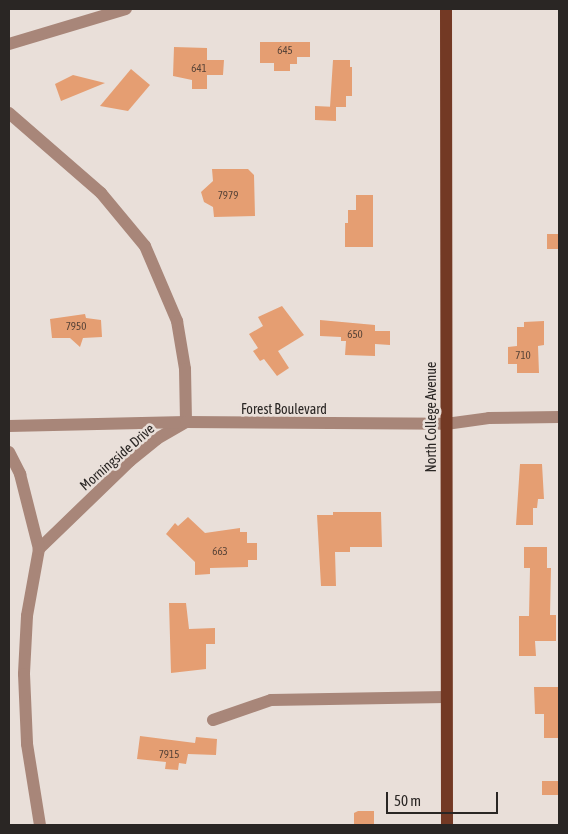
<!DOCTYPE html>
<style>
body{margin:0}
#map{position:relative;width:568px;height:834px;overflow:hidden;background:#e9dfd9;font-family:"Asap Condensed",sans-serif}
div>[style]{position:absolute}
.building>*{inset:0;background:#e59e72}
.minor>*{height:12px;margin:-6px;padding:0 6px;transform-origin:6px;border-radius:6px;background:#a88679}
.major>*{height:12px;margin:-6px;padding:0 6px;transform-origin:6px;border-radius:6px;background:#733924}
span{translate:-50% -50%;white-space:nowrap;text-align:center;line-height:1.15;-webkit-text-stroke:5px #e9dfd9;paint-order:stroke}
.number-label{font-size:11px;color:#594438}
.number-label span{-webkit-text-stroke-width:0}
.street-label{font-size:14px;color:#2a2624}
.frame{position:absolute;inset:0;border:10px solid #2a2624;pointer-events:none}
.scale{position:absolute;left:386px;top:792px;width:112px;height:22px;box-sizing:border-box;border:2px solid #2a2624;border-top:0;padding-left:6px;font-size:15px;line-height:18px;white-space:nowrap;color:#2a2624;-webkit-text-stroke:4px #e9dfd9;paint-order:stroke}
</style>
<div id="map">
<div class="building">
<div style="clip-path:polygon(260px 42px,310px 42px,310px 57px,297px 57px,297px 64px,290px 64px,290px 71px,274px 71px,274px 63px,260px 63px)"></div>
<div style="clip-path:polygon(174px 47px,207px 48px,207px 60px,224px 60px,223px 75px,207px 75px,207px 89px,192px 89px,192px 80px,173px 76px)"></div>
<div style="clip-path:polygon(333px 60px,350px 60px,350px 67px,352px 67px,352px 96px,346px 96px,346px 107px,330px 107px)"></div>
<div style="clip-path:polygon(131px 69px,150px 85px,128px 111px,100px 106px)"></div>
<div style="clip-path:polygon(73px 75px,105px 83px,61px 101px,55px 84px)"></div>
<div style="clip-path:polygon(315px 106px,336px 107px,336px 121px,315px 120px)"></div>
<div style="clip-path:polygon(212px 169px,248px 169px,254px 175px,255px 216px,214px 217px,213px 207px,204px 202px,201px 192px,213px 181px)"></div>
<div style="clip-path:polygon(356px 195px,373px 195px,373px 247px,345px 247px,345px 223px,348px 223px,348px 210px,356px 210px)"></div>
<div style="clip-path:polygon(547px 234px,559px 234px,559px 249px,547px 249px)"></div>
<div style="clip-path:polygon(282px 306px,304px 335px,278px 351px,289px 368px,277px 376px,264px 359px,260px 361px,253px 351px,258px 348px,249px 334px,263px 326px,258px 317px)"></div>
<div style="clip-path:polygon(85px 314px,86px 318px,101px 320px,102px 337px,83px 338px,80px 347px,70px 338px,52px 338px,50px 319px)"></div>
<div style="clip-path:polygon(320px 320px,375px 325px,375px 331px,390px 331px,390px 345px,375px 344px,375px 356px,345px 355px,346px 341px,341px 341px,341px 337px,320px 336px)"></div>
<div style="clip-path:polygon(544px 321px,544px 345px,538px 346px,539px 373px,517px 373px,517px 364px,508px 364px,508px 347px,517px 346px,517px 327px,524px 327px,524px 322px)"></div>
<div style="clip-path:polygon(520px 464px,542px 464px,544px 499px,538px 499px,537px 508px,533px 508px,533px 525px,516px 525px)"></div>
<div style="clip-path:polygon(333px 512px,381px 512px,382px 547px,350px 547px,350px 552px,335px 552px,336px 586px,321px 586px,317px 515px,333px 515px)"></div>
<div style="clip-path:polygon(188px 517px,205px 533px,240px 528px,240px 532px,247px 532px,247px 543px,257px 543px,257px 560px,248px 560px,248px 567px,210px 568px,210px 574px,195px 575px,195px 562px,166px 534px,175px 523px,178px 526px)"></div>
<div style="clip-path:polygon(524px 547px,547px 547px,547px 568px,551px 568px,550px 615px,556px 615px,556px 641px,535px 641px,536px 656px,519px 656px,519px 616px,529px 616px,530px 568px,524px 568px)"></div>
<div style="clip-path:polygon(169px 603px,186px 603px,189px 629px,215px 628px,215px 644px,206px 644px,206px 669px,171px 673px)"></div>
<div style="clip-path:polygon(534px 687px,559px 687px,559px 738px,544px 738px,544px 714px,535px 714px)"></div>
<div style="clip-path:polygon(140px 736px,195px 743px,196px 737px,217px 739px,216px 755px,188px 754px,186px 764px,179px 763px,178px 770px,165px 769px,166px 762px,137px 759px)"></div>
<div style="clip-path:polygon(542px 781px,559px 781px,559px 795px,542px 795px)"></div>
<div style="clip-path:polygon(358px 811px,374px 811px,374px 825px,354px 825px,354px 813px)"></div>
</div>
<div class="minor">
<div style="left:9px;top:44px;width:122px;rotate:-16.7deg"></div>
<div style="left:9px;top:113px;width:122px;rotate:41deg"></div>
<div style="left:101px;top:193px;width:69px;rotate:50.3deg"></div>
<div style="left:145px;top:246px;width:82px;rotate:66.9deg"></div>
<div style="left:177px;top:321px;width:49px;rotate:80.5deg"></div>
<div style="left:185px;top:369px;width:53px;rotate:88.9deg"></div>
<div style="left:186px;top:422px;width:34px;rotate:150deg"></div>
<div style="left:157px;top:439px;width:35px;rotate:141deg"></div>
<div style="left:130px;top:461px;width:127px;rotate:136deg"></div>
<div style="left:39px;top:549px;width:68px;rotate:100.2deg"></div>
<div style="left:27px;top:616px;width:58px;rotate:93deg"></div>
<div style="left:24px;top:674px;width:70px;rotate:87.5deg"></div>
<div style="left:27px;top:744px;width:82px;rotate:80.9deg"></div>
<div style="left:9px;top:426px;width:177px;rotate:-1.3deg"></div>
<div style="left:186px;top:422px;width:260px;rotate:0.4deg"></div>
<div style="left:446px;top:424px;width:43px;rotate:-7.9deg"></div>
<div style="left:489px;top:418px;width:70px;rotate:-0.8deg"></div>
<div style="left:9px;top:452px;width:25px;rotate:63deg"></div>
<div style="left:20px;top:474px;width:77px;rotate:75.8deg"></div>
<div style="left:213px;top:720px;width:61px;rotate:-19deg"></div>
<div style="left:271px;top:700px;width:175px;rotate:-1deg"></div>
</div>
<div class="major">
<div style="left:446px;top:9px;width:816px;rotate:89.93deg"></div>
</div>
<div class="number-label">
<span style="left:285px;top:50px">645</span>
<span style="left:199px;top:68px">641</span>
<span style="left:228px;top:195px">7979</span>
<span style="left:76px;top:326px">7950</span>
<span style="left:355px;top:334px">650</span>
<span style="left:523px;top:355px">710</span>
<span style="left:220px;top:551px">663</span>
<span style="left:169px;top:754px">7915</span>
</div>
<div class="street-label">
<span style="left:284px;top:409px">Forest Boulevard</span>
<span style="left:431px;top:417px;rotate:-90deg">North College Avenue</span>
<span style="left:117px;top:457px;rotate:-41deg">Morningside Drive</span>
</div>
<div class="frame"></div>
<div class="scale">50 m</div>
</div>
